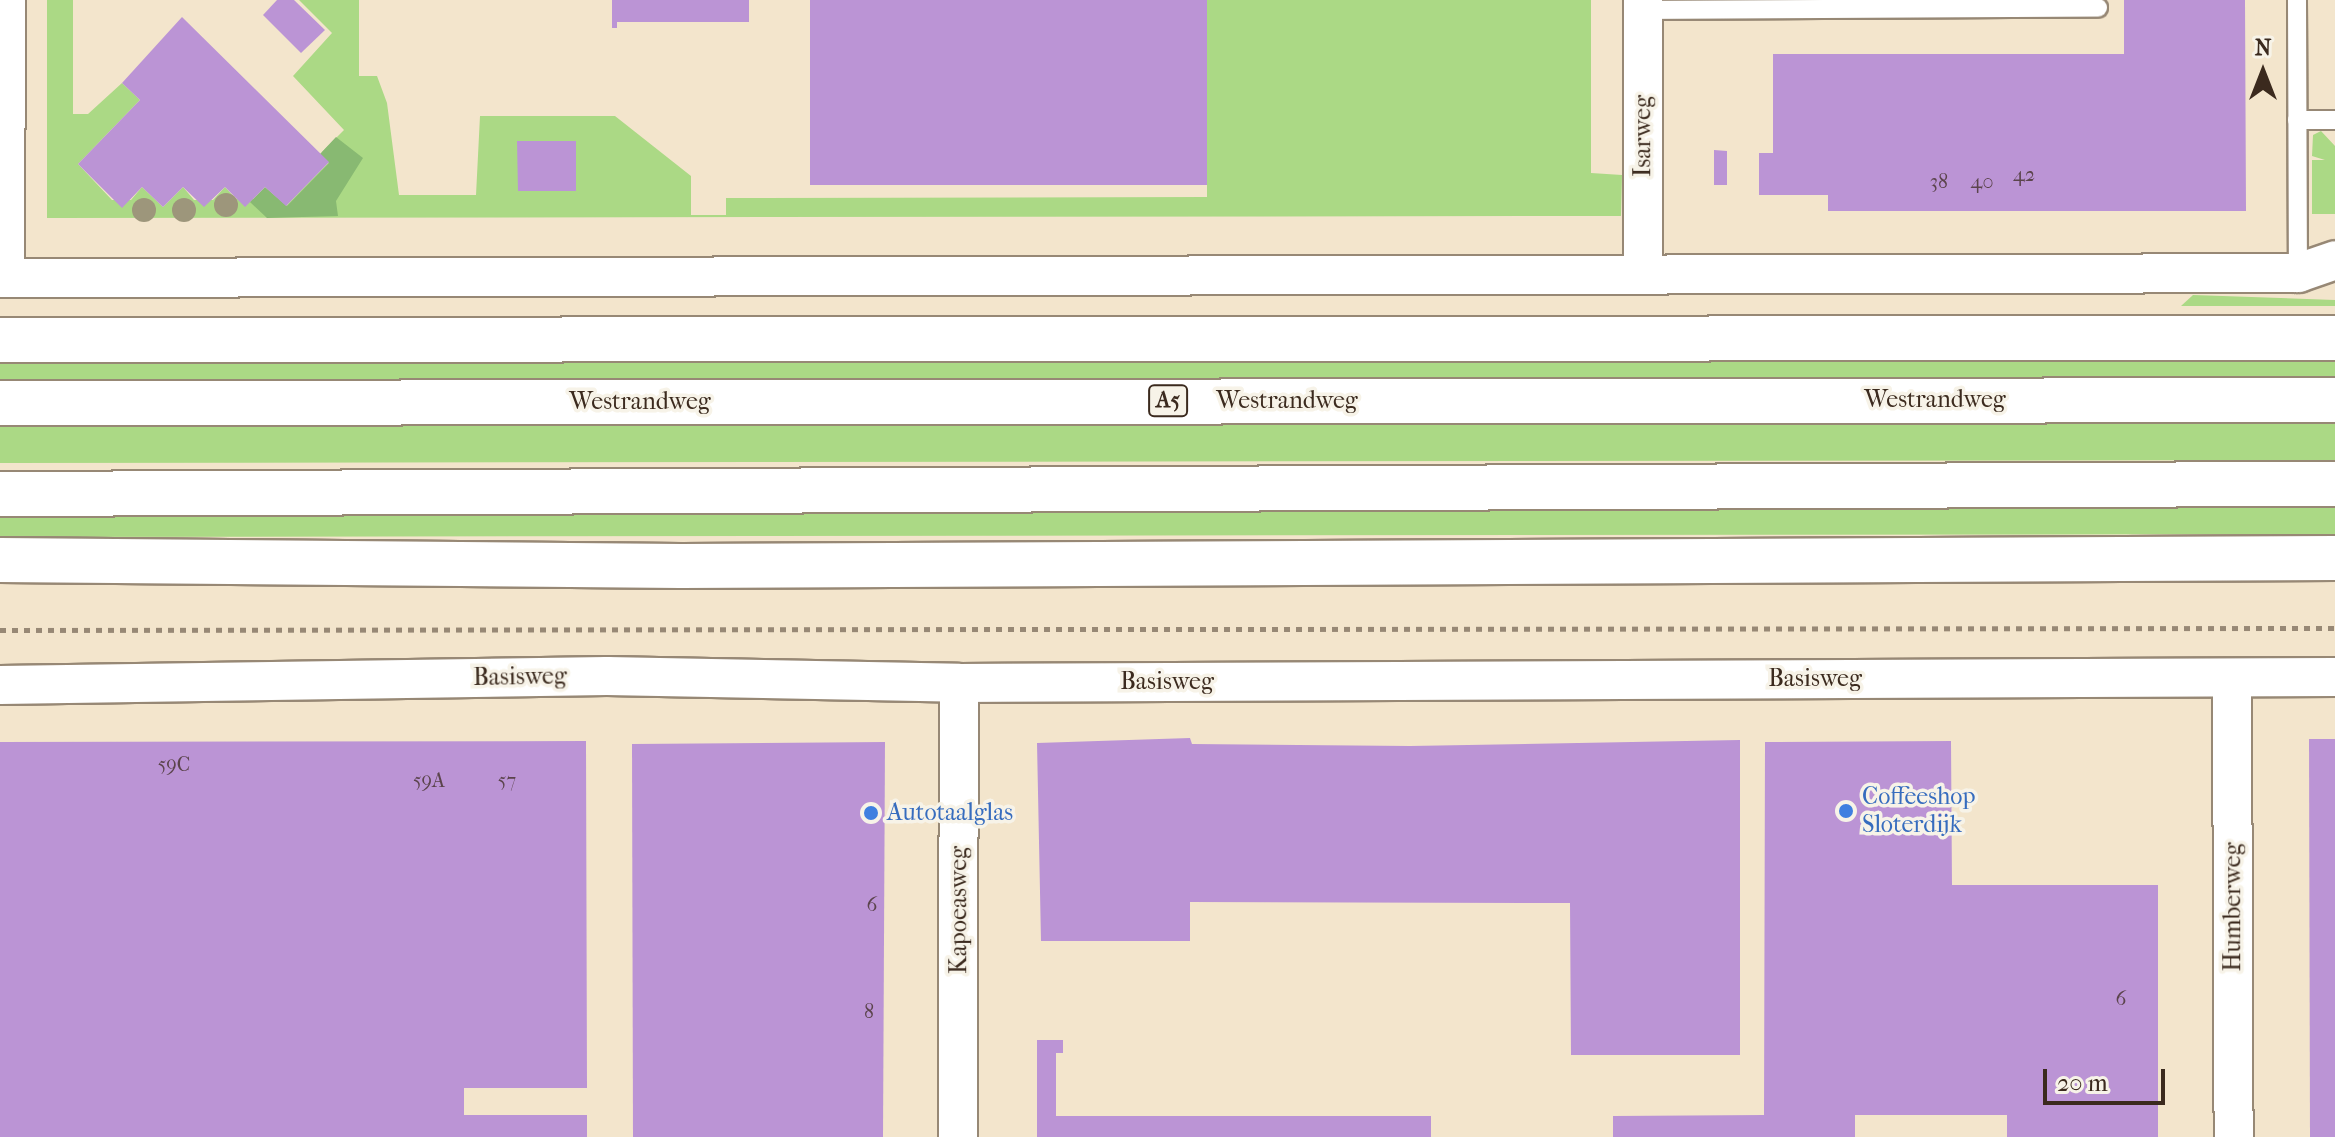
<!DOCTYPE html>
<style>
body{margin:0}
#map{position:relative;width:2335px;height:1137px;overflow:hidden;background:#f3e5cc;font-family:"IM FELL French Canon",serif}
div>[style]{position:absolute}
.green>*{inset:0;background:#abd985}
.forest>*{inset:0;background:#88b972}
.building>*{inset:0;background:#bb94d5}
.path>*{height:5px;margin-top:-2.5px;transform-origin:0;background:repeating-linear-gradient(90deg,#978875 0 6px,transparent 0 12px)}
.roads{filter:drop-shadow(2px 0 #978875) drop-shadow(-2px 0 #978875) drop-shadow(0 2px #978875) drop-shadow(0 -2px #978875)}
.service>*{height:18px;margin:-9px;padding:0 9px;transform-origin:9px;border-radius:9px;background:#fff}
.minor>*{height:38px;margin:-19px;padding:0 19px;transform-origin:19px;border-radius:19px;background:#fff}
.secondary>*{height:44px;margin:-22px;padding:0 22px;transform-origin:22px;border-radius:22px;background:#fff}
.motorway>*{height:44px;margin:-22px;padding:0 22px;transform-origin:22px;border-radius:22px;background:#fff}
.trees>*{width:24px;height:24px;margin:-12px;border-radius:50%;background:#9d967b}
.dots>*{width:22px;height:22px;translate:-50% -50%;box-sizing:border-box;border:4px solid #f7f3e8;border-radius:50%}
span{translate:-50% -50%;white-space:nowrap;text-align:center;line-height:1.15;-webkit-text-stroke:7px #f7f3e8;paint-order:stroke}
.number-label{font-size:20px;color:#5b444c}
.number-label span{-webkit-text-stroke-width:0}
.shield-label span{padding:2px 6px;background:#f7f3e8;border:2px solid;border-radius:6px;-webkit-text-stroke-width:0}
.shield-label{font-size:22px;color:#3b2a1e;font-weight:700}
.street-label{font-size:24px;color:#3b2a1e}
.shop-label{font-size:24px;color:#366cbe}
.left{translate:0 -50%;text-align:left}
.north{position:absolute;left:2223px;top:32px;width:80px;height:80px;-webkit-text-stroke:6px #f7f3e8;paint-order:stroke;rotate:0deg;font-size:22px;font-weight:700;line-height:32px;text-align:center;color:#3b2a1e}
.north::after{content:'';display:block;margin:auto;width:28px;height:36px;background:#3b2a1e;clip-path:polygon(50% 0,100% 100%,50% 72%,0 100%)}
.scale{position:absolute;left:2043px;top:1069px;width:122px;height:36px;box-sizing:border-box;border:4px solid #3b2a1e;border-top:0;padding-left:10px;font-size:24px;line-height:28px;white-space:nowrap;color:#3b2a1e;-webkit-text-stroke:6px #f7f3e8;paint-order:stroke}
</style>
<div id="map">
<div class="green">
<div style="clip-path:polygon(47px 0,73px 0,73px 114px,88px 114px,122px 83px,140px 100px,78px 164px,112px 200px,131px 200px,142px 187px,163px 207px,183px 187px,194px 200px,213px 200px,225px 187px,236px 199px,278px 199px,286px 206px,329px 162px,322px 152px,344px 130px,293px 76px,332px 33px,299px 0,359px 0,359px 76px,377px 76px,387px 103px,399px 195px,476px 195px,480px 116px,615px 116px,691px 176px,691px 215px,726px 215px,726px 198px,1207px 197px,1207px 0,1591px 0,1591px 173px,1622px 175px,1621px 216px,47px 218px)"></div>
<div style="clip-path:polygon(2321px 131px,2335px 146px,2335px 214px,2312px 214px,2312px 160px,2325px 160px,2312px 156px,2313px 135px)"></div>
<div style="clip-path:polygon(2193px 295px,2335px 300px,2335px 306px,2181px 306px)"></div>
<div style="clip-path:polygon(2335px 355px,2335px 460px,0 463px,0 358px)"></div>
<div style="clip-path:polygon(2335px 504px,2335px 534px,0 537px,0 508px)"></div>
</div>
<div class="forest">
<div style="clip-path:polygon(336px 137px,363px 158px,336px 201px,338px 216px,267px 218px,250px 202px,265px 187px,287px 206px,329px 163px,320px 154px)"></div>
</div>
<div class="building">
<div style="clip-path:polygon(277px 0,294px 0,325px 30px,301px 53px,263px 15px)"></div>
<div style="clip-path:polygon(612px 0,749px 0,749px 22px,617px 22px,617px 28px,612px 28px)"></div>
<div style="clip-path:polygon(810px 0,1207px 0,1207px 185px,810px 185px)"></div>
<div style="clip-path:polygon(2124px 0,2245px 0,2246px 211px,1828px 211px,1828px 195px,1759px 195px,1759px 153px,1773px 153px,1773px 54px,2124px 54px)"></div>
<div style="clip-path:polygon(182px 17px,329px 162px,286px 206px,265px 187px,245px 207px,225px 187px,204px 207px,183px 187px,163px 207px,142px 187px,122px 208px,78px 164px,140px 100px,122px 83px)"></div>
<div style="clip-path:polygon(517px 141px,576px 141px,576px 191px,518px 191px)"></div>
<div style="clip-path:polygon(1714px 150px,1727px 151px,1727px 185px,1714px 185px)"></div>
<div style="clip-path:polygon(1190px 738px,1192px 744px,1410px 746px,1740px 740px,1740px 1055px,1571px 1055px,1570px 903px,1190px 902px,1190px 941px,1041px 941px,1037px 743px)"></div>
<div style="clip-path:polygon(2309px 739px,2335px 739px,2335px 1137px,2310px 1137px)"></div>
<div style="clip-path:polygon(586px 741px,587px 1088px,464px 1088px,464px 1115px,587px 1115px,587px 1137px,0 1137px,0 742px)"></div>
<div style="clip-path:polygon(1951px 741px,1952px 885px,2158px 885px,2158px 1137px,2007px 1137px,2007px 1115px,1855px 1115px,1855px 1137px,1613px 1137px,1613px 1116px,1764px 1115px,1765px 742px)"></div>
<div style="clip-path:polygon(885px 742px,883px 1137px,633px 1137px,632px 744px)"></div>
<div style="clip-path:polygon(1037px 1040px,1063px 1040px,1063px 1053px,1056px 1053px,1056px 1116px,1431px 1116px,1431px 1137px,1037px 1137px)"></div>
</div>
<div class="path">
<div style="left:0;top:630px;width:2335px;rotate:-0.05deg"></div>
</div>
<div class="roads">
<div class="service">
<div style="left:2297px;top:0;width:273px;rotate:89.8deg"></div>
<div style="left:1643px;top:10px;width:455px;rotate:-0.3deg"></div>
<div style="left:2297px;top:120px;width:38px"></div>
</div>
<div class="minor">
<div style="left:1643px;top:0;width:272px;rotate:90deg"></div>
<div style="left:0;top:278px;width:2298px;rotate:-0.12deg"></div>
<div style="left:2298px;top:273px;width:39px;rotate:-19deg"></div>
<div style="left:5px;top:278px;width:278px;rotate:-89.8deg"></div>
<div style="left:2232px;top:678px;width:459px;rotate:89.8deg"></div>
<div style="left:0;top:685px;width:607px;rotate:-0.85deg"></div>
<div style="left:607px;top:676px;width:352px;rotate:1.1deg"></div>
<div style="left:959px;top:683px;width:1376px;rotate:-0.25deg"></div>
<div style="left:958px;top:1137px;width:454px;rotate:-89.9deg"></div>
</div>
<div class="secondary">
<div style="left:0;top:494px;width:2335px;rotate:-0.25deg"></div>
<div style="left:0;top:560px;width:681px;rotate:0.5deg"></div>
<div style="left:681px;top:566px;width:1654px;rotate:-0.28deg"></div>
</div>
<div class="motorway">
<div style="left:0;top:340px;width:2335px;rotate:-0.05deg"></div>
<div style="left:0;top:403px;width:2335px;rotate:-0.07deg"></div>
</div>
</div>
<div class="trees">
<div style="left:226px;top:205px"></div>
<div style="left:144px;top:210px"></div>
<div style="left:184px;top:210px"></div>
</div>
<div class="dots">
<div style="left:1846px;top:811px;background:#3f7fe0"></div>
<div style="left:871px;top:813px;background:#3f7fe0"></div>
</div>
<div class="number-label">
<span style="left:2024px;top:174px">42</span>
<span style="left:1939px;top:181px">38</span>
<span style="left:1982px;top:181px">40</span>
<span style="left:174px;top:764px">59C</span>
<span style="left:429px;top:780px">59A</span>
<span style="left:507px;top:780px">57</span>
<span style="left:872px;top:904px">6</span>
<span style="left:2121px;top:998px">6</span>
<span style="left:869px;top:1011px">8</span>
</div>
<div class="shield-label">
<span style="left:1168px;top:401px">A5</span>
</div>
<div class="street-label">
<span style="left:1643px;top:136px;rotate:-90deg">Isarweg</span>
<span style="left:1935px;top:400px">Westrandweg</span>
<span style="left:1287px;top:401px">Westrandweg</span>
<span style="left:640px;top:402px">Westrandweg</span>
<span style="left:520px;top:677px;rotate:-1deg">Basisweg</span>
<span style="left:1815px;top:679px">Basisweg</span>
<span style="left:1167px;top:682px">Basisweg</span>
<span style="left:2233px;top:907px;rotate:-90deg">Humberweg</span>
<span style="left:959px;top:910px;rotate:-90deg">Kapoeasweg</span>
</div>
<div class="shop-label">
<span class="left" style="left:1862px;top:811px">Coffeeshop<br>Sloterdijk</span>
<span class="left" style="left:887px;top:813px">Autotaalglas</span>
</div>
<div class="north">N</div>
<div class="scale">20 m</div>
</div>
